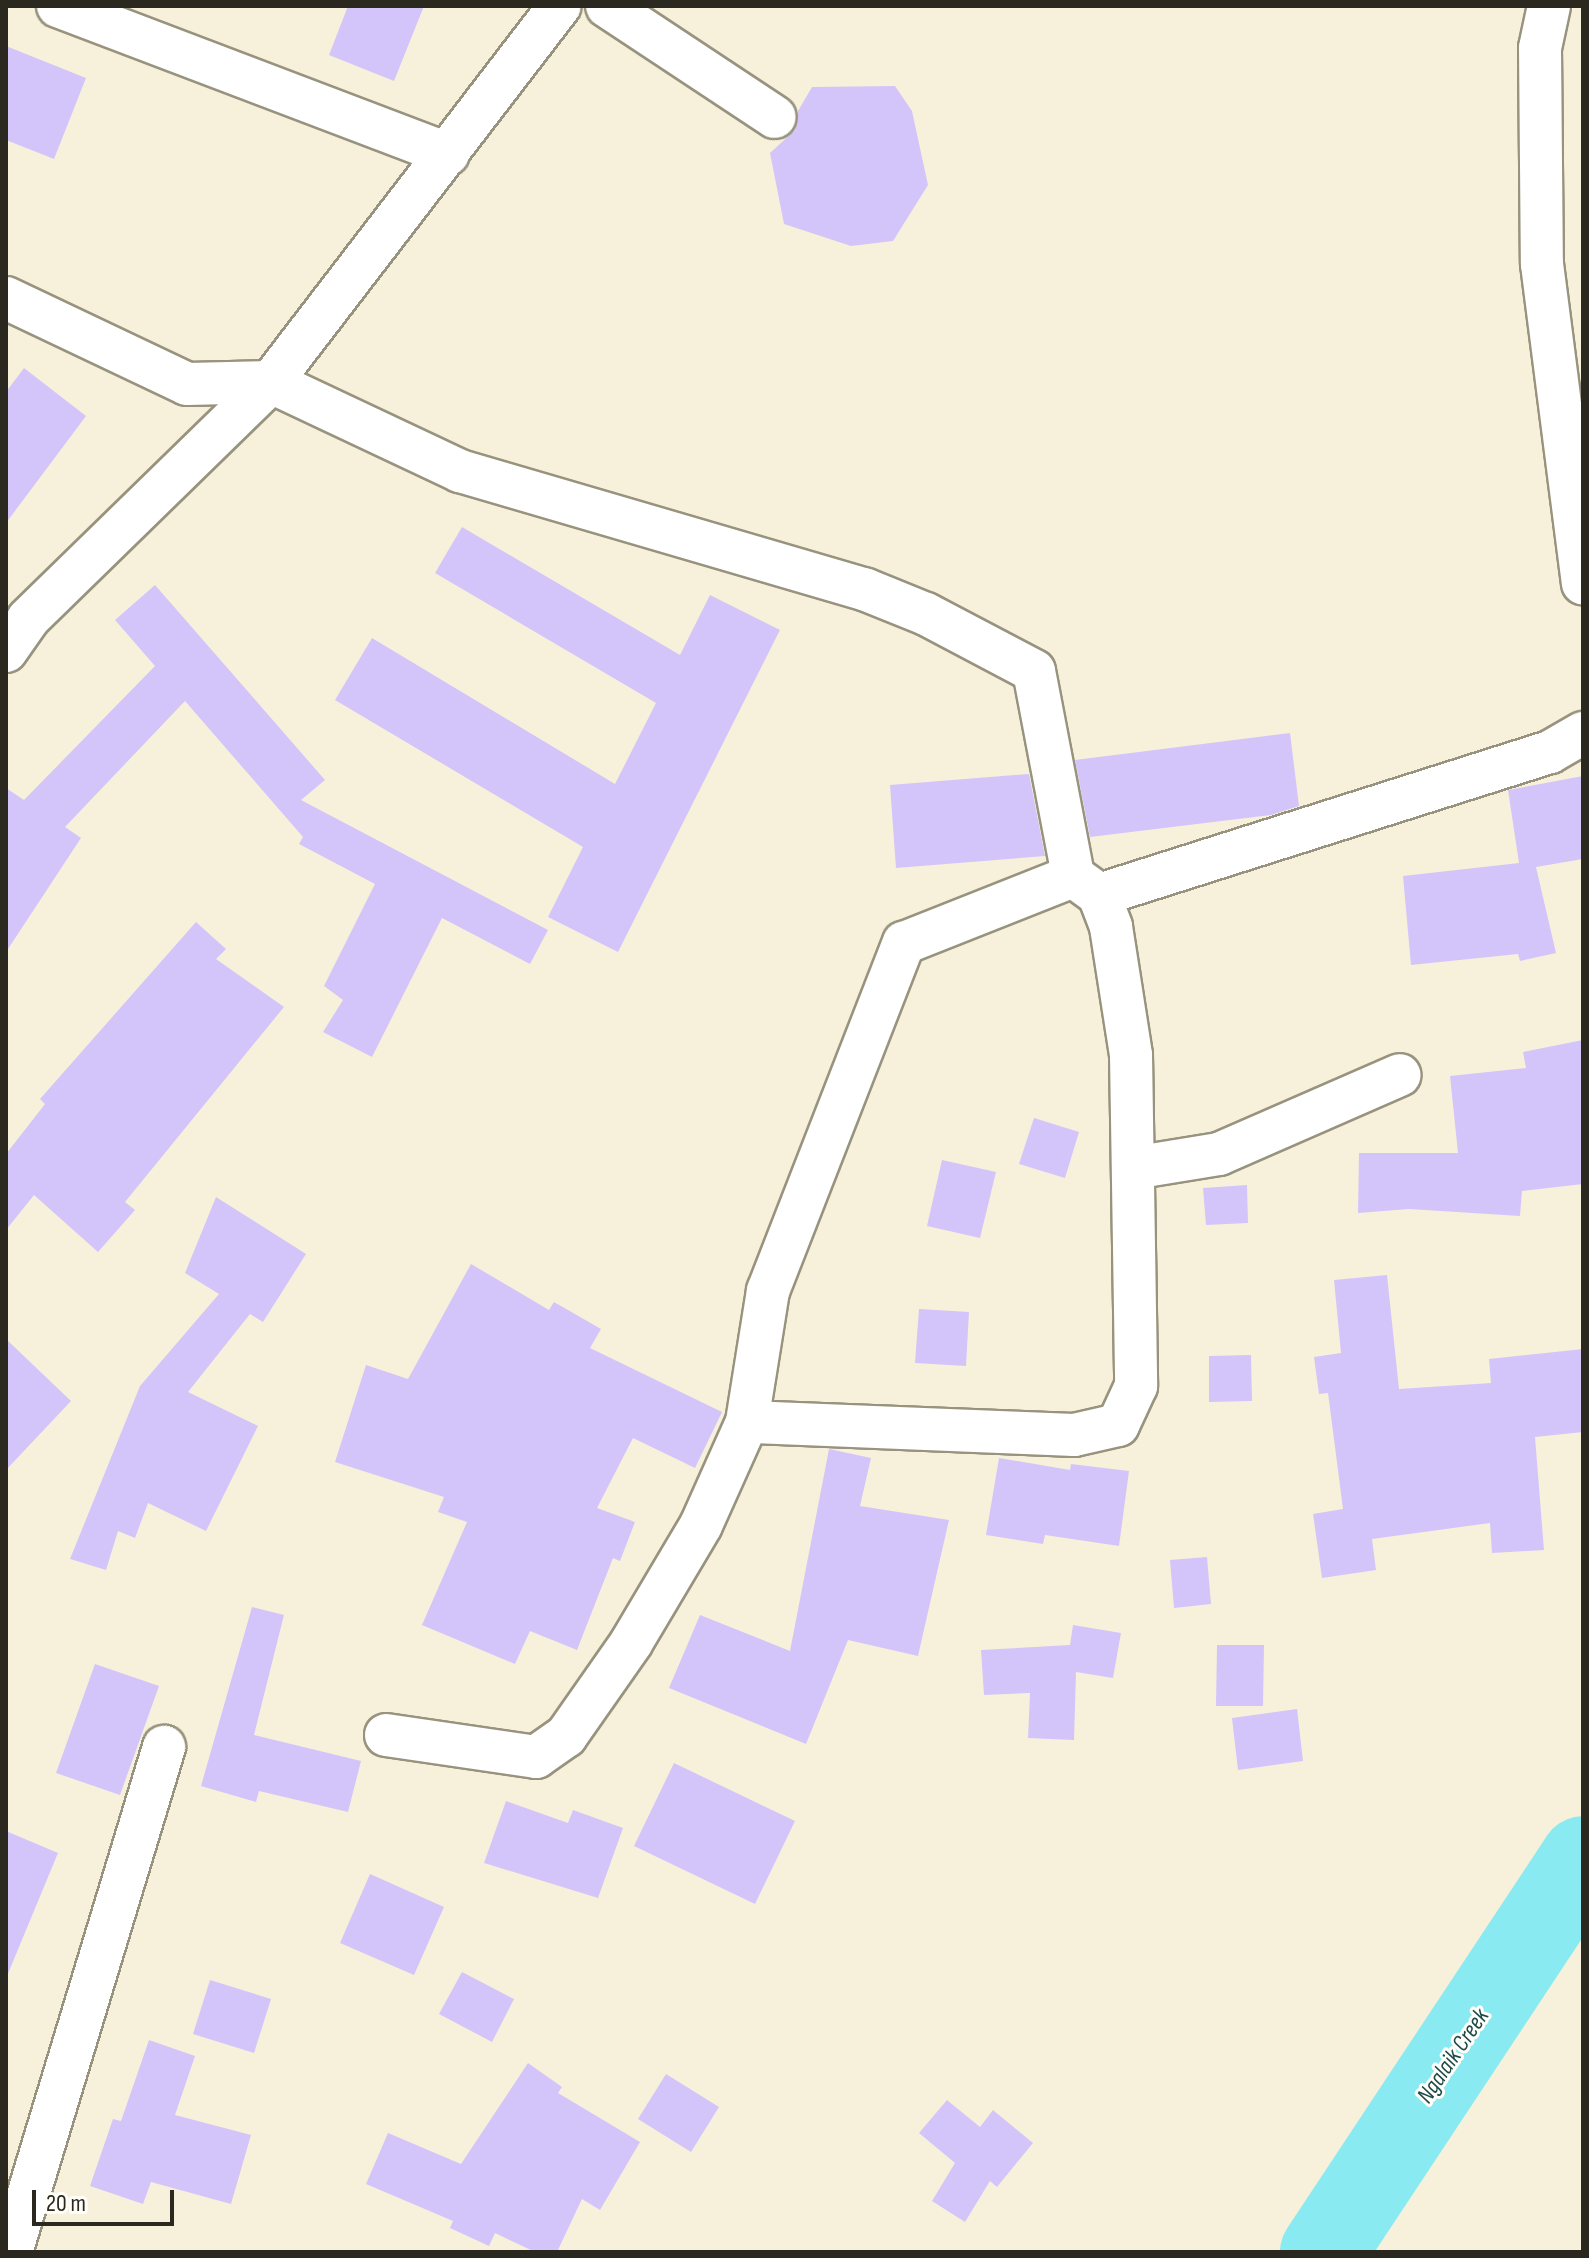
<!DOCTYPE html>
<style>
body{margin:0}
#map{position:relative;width:1589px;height:2258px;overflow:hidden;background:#f7f1db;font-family:"Sofia Sans Condensed",sans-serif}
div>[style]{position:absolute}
.river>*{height:86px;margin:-43px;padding:0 43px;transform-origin:43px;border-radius:43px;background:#89eaf1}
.building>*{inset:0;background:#d3c5fa}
.roads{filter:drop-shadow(2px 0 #98937e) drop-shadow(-2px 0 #98937e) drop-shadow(0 2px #98937e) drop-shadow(0 -2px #98937e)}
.minor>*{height:42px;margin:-21px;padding:0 21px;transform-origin:21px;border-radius:21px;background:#fff}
span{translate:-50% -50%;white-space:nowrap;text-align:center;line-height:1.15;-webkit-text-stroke:6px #fffef9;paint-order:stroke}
.water-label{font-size:24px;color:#1d494c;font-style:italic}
.frame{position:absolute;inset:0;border:8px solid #2a281f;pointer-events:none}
.scale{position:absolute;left:32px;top:2190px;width:142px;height:36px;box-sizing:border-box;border:4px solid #2a281f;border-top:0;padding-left:10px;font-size:24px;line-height:28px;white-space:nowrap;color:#2a281f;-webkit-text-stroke:6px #fffef9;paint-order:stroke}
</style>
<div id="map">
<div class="river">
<div style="left:1323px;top:2252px;width:471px;rotate:-56.5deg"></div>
</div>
<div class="building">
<div style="clip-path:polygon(348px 6px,424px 6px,394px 81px,329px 55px)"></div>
<div style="clip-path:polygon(6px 46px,86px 78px,54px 159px,6px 140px)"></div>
<div style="clip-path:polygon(895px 86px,912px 111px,928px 185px,893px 241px,851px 246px,784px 224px,770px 153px,795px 130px,798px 111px,812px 87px)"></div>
<div style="clip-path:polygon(24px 368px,86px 416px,6px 523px,6px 392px)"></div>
<div style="clip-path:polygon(462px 527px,680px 655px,710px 595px,780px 630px,618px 952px,548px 917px,583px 847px,335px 700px,372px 638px,615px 784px,656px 703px,435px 573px)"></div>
<div style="clip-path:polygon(155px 585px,325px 780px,301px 800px,548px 930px,530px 964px,442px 918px,372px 1057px,323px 1032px,343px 1000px,324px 986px,375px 884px,299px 844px,303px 837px,185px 701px,65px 827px,81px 838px,6px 952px,6px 788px,24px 800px,155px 666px,115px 620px)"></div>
<div style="clip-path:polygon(1290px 733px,1299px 806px,1271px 815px,1090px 837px,1075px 760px)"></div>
<div style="clip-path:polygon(1029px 774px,1045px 856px,896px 868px,890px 785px)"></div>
<div style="clip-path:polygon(1583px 776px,1583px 859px,1536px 867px,1556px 953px,1520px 961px,1518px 954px,1411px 965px,1403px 876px,1519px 863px,1508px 790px)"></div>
<div style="clip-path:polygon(196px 922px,226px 949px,216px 959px,284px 1007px,125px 1202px,135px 1210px,98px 1252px,34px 1195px,6px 1230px,6px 1154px,45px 1104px,40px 1099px)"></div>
<div style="clip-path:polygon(1583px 1040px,1583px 1184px,1522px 1191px,1520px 1216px,1409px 1209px,1358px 1213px,1359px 1153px,1458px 1153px,1450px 1076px,1526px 1068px,1523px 1052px)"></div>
<div style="clip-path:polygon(1034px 1118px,1079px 1132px,1065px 1178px,1019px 1164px)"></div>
<div style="clip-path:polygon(942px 1160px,996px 1172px,980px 1238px,927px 1226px)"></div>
<div style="clip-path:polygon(1247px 1185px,1248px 1223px,1206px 1225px,1203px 1188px)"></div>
<div style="clip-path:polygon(216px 1197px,306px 1254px,263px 1322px,250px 1314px,188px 1392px,258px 1426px,206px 1531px,148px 1503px,135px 1538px,118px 1531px,106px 1570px,70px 1559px,140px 1386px,219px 1294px,185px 1273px)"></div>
<div style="clip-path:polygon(471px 1264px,549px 1310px,554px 1302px,601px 1329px,590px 1348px,722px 1412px,695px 1468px,633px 1438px,597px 1508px,635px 1522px,620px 1561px,613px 1558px,577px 1650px,530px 1631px,515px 1664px,422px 1625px,467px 1522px,438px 1512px,444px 1497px,335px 1462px,366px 1365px,408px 1379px)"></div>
<div style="clip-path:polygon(1387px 1275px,1399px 1389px,1491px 1383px,1489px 1359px,1583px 1349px,1583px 1432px,1535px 1437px,1544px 1550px,1492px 1553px,1490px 1523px,1372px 1539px,1376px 1570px,1322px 1578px,1313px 1514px,1343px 1509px,1328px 1393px,1319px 1394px,1314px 1357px,1341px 1353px,1334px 1280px)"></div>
<div style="clip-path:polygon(919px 1309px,969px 1312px,966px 1366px,915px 1363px)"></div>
<div style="clip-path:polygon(6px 1339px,71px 1401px,6px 1470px)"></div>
<div style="clip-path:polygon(1251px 1355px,1252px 1401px,1209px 1402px,1209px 1356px)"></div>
<div style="clip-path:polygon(829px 1449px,871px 1458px,860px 1506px,949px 1520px,918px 1656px,848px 1640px,806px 1744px,669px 1688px,700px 1615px,790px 1651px)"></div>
<div style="clip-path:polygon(999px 1458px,1070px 1470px,1071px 1464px,1129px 1471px,1119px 1546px,1045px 1535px,1043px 1544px,986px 1535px)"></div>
<div style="clip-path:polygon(1207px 1557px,1211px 1604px,1174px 1608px,1170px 1560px)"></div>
<div style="clip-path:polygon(252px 1607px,284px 1615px,254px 1735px,361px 1761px,348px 1812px,259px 1791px,256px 1802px,201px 1786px)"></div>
<div style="clip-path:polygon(1073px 1625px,1121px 1633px,1113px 1678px,1076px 1672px,1074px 1740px,1028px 1738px,1030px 1693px,984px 1695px,981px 1650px,1070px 1645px)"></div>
<div style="clip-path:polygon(1217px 1645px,1264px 1645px,1263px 1706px,1216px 1706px)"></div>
<div style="clip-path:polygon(95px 1664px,159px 1686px,120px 1795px,56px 1773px)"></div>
<div style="clip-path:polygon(1297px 1709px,1303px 1761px,1238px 1770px,1232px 1718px)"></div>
<div style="clip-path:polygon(674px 1763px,795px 1821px,755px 1904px,634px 1846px)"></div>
<div style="clip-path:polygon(506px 1801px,568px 1823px,573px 1810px,623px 1828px,598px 1898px,484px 1863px)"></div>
<div style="clip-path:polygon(6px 1831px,58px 1853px,7px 1976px,6px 1976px)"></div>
<div style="clip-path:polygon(370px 1874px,444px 1907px,414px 1975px,340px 1943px)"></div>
<div style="clip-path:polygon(462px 1972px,514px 1999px,492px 2042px,439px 2014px)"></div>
<div style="clip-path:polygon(210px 1980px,271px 1999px,254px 2053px,193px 2034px)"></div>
<div style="clip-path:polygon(149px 2040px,195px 2056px,175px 2115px,251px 2135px,231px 2204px,151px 2182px,143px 2204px,90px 2186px,113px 2119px,121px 2121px)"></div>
<div style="clip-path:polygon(528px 2063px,562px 2087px,558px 2093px,640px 2142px,600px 2210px,582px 2199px,557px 2252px,535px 2252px,495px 2233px,489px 2246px,450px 2228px,453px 2221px,366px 2184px,388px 2133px,461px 2164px)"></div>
<div style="clip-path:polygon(666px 2074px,719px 2107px,691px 2152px,638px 2119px)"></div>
<div style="clip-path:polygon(947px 2100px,980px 2127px,993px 2110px,1033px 2143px,997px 2187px,990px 2181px,965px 2222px,932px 2201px,955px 2163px,919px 2133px)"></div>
</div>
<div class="roads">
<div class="minor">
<div style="left:58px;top:6px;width:417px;rotate:20.8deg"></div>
<div style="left:607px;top:6px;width:201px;rotate:33.5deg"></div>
<div style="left:1549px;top:6px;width:43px;rotate:102.1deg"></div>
<div style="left:1540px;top:48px;width:216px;rotate:89.5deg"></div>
<div style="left:1542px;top:264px;width:322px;rotate:82.7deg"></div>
<div style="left:6px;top:298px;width:200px;rotate:25.4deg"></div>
<div style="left:187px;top:384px;width:84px;rotate:-1.4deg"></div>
<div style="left:271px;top:382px;width:209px;rotate:25.2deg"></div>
<div style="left:460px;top:471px;width:421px;rotate:16.3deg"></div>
<div style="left:864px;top:589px;width:67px;rotate:22deg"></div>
<div style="left:926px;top:614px;width:122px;rotate:27.8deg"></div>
<div style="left:1034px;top:671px;width:209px;rotate:79.2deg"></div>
<div style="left:1073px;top:876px;width:32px;rotate:36deg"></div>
<div style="left:1099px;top:895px;width:34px;rotate:69deg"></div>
<div style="left:1111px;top:927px;width:130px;rotate:81.1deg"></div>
<div style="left:1131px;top:1055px;width:331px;rotate:89.1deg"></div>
<div style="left:1136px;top:1386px;width:43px;rotate:114.8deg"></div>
<div style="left:1118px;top:1425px;width:45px;rotate:167.2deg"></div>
<div style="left:1074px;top:1435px;width:327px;rotate:-177.7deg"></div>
<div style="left:6px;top:651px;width:39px;rotate:-55deg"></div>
<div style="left:28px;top:619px;width:339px;rotate:-44.3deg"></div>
<div style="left:271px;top:382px;width:474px;rotate:-52.5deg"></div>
<div style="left:1099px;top:895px;width:473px;rotate:-17.6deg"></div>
<div style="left:1550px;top:752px;width:38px;rotate:-30deg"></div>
<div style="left:1133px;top:1168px;width:87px;rotate:-9.2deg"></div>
<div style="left:1219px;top:1154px;width:197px;rotate:-23.6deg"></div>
<div style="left:386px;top:1735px;width:152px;rotate:8.3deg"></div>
<div style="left:536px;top:1757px;width:37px;rotate:-35deg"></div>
<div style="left:566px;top:1736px;width:113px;rotate:-55deg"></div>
<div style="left:631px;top:1643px;width:137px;rotate:-59.3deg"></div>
<div style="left:701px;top:1525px;width:113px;rotate:-65.9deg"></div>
<div style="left:747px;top:1422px;width:133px;rotate:-80.9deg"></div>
<div style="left:768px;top:1291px;width:374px;rotate:-68.7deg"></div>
<div style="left:904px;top:943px;width:182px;rotate:-21.6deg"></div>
<div style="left:11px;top:2252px;width:528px;rotate:-73.14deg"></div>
</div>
</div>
<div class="water-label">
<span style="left:1453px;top:2056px;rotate:-56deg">Ngalaik Creek</span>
</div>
<div class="frame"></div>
<div class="scale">20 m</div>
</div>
